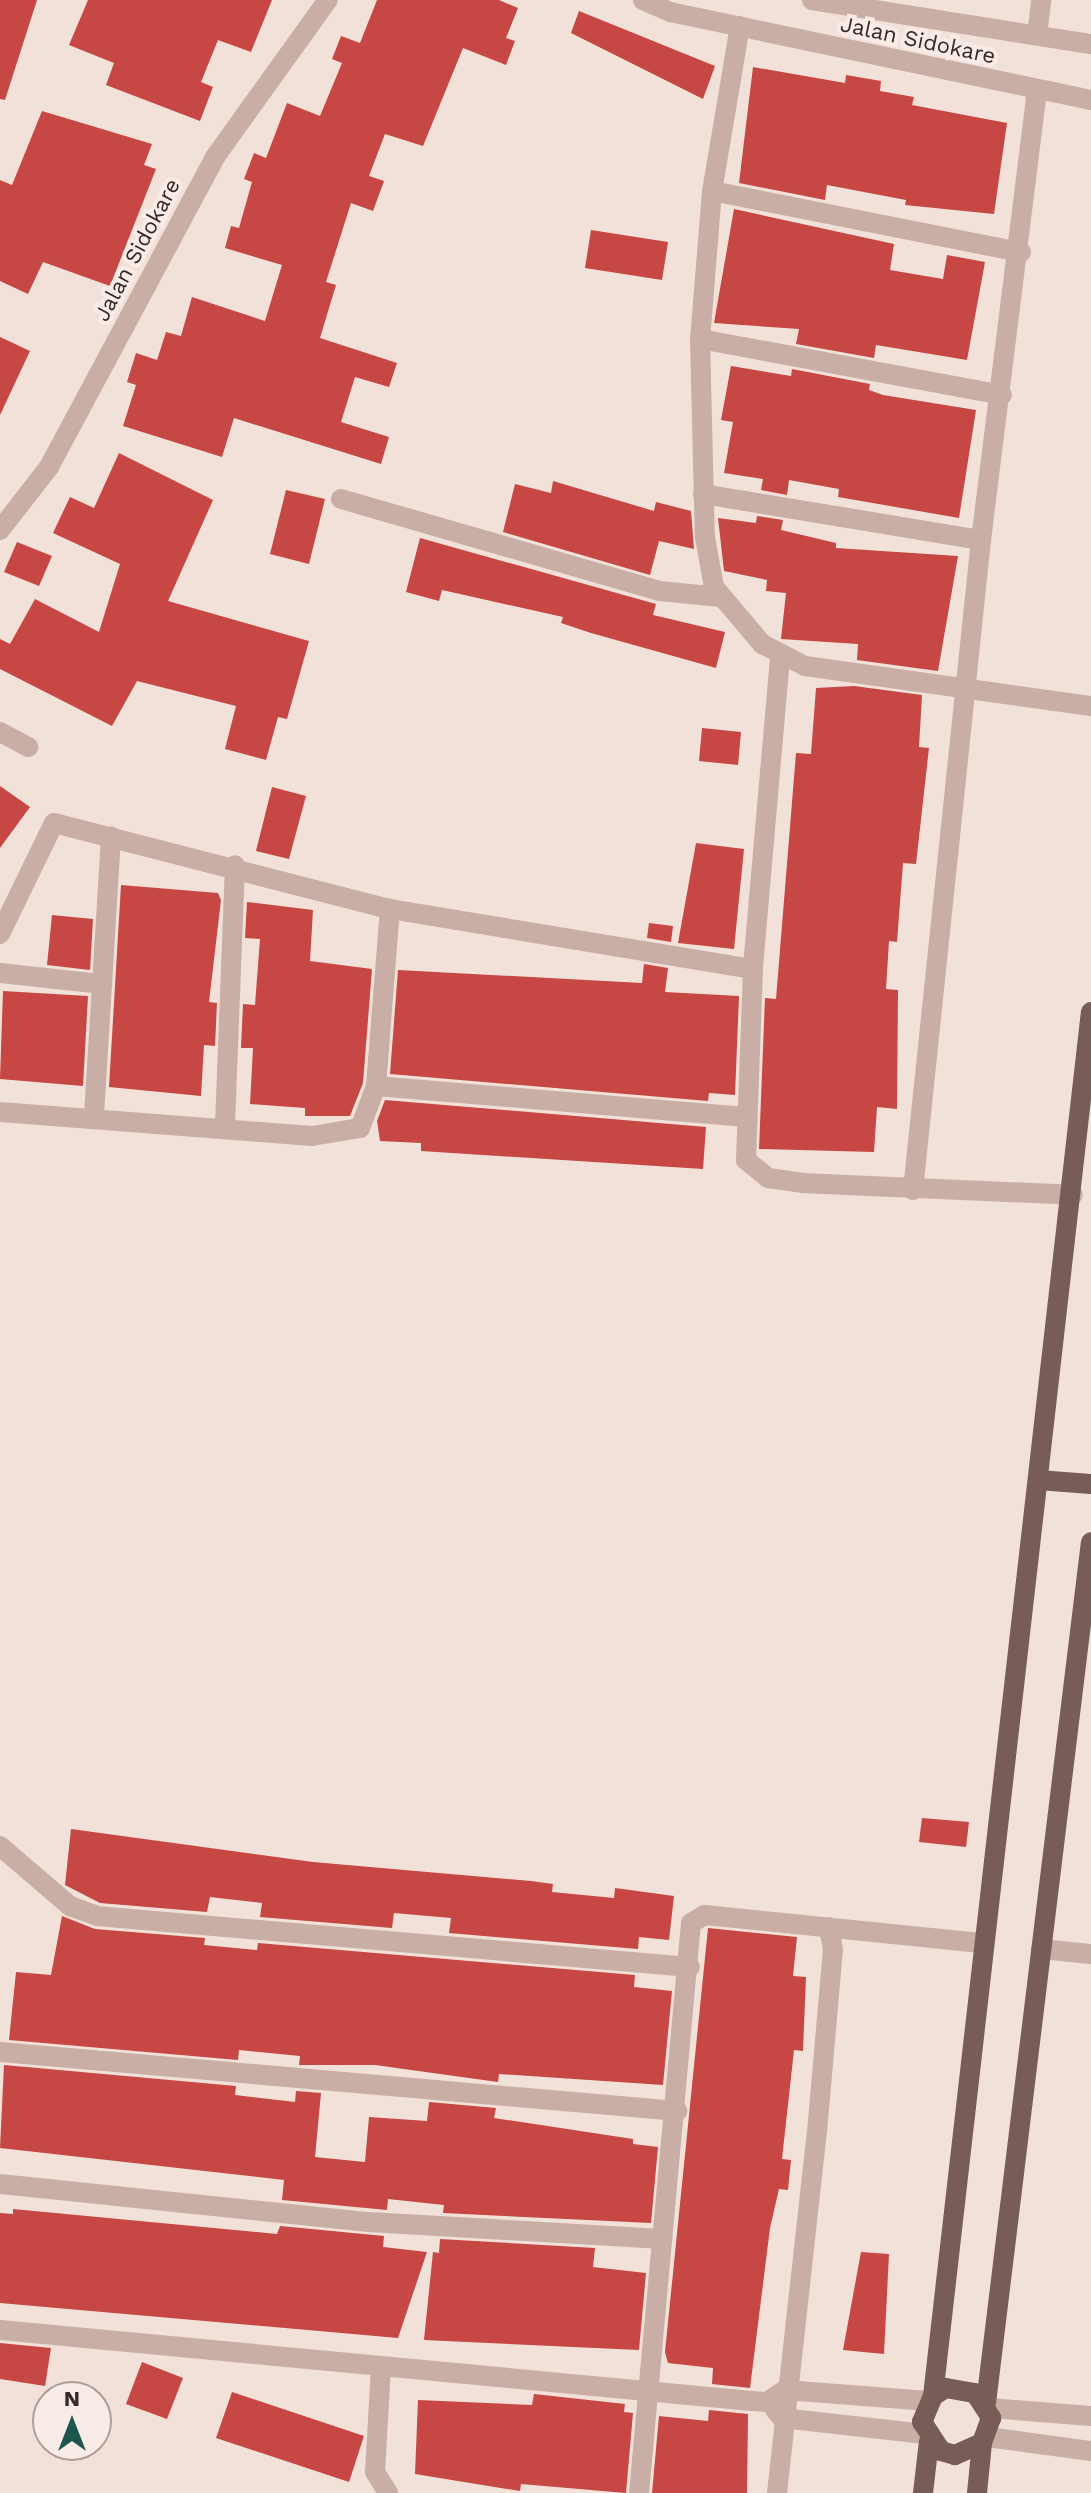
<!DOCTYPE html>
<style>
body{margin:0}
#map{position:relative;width:1091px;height:2493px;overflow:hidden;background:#f1e1d9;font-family:"Work Sans",sans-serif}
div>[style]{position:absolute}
.building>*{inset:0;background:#c64743}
.minor>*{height:20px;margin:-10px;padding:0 10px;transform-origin:10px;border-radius:10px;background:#c9aea6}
.major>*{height:20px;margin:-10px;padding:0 10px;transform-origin:10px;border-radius:10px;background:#775c58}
span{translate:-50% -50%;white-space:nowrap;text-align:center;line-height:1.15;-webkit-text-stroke:8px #f9ece6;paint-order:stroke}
.street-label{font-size:22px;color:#352827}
.north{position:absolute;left:32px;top:2381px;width:80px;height:80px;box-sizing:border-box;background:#f9ece6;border:2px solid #ab9e9a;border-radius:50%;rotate:0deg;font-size:22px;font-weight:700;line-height:32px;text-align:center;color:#352827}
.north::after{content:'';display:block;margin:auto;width:28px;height:36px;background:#1c564e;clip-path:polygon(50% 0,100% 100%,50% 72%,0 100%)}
</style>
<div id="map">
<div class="building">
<div style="clip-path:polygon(0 0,37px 0,5px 100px,0 99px)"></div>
<div style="clip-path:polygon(88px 0,272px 0,251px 52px,218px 40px,201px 82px,213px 87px,200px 121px,106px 85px,114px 63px,69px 45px)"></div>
<div style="clip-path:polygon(377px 0,499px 0,518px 8px,506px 38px,515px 41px,506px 65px,463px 48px,423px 146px,385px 134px,369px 176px,384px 181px,373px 211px,351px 203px,326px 282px,336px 285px,320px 338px,397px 363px,389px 387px,355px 377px,341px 422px,389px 437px,381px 464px,234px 418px,222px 457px,123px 426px,136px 385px,127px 382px,136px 353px,157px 360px,166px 332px,181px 336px,192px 297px,265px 321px,282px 265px,225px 248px,231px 226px,239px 228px,252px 182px,244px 179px,254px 153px,266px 158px,287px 103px,320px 116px,342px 63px,332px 59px,341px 36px,360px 43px)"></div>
<div style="clip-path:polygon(579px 11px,715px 66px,703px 99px,571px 33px)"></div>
<div style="clip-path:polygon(753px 67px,845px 83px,846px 75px,881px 81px,880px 91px,914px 97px,912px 105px,1007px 123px,994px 214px,905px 205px,906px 200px,827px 185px,825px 200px,739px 183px)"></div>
<div style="clip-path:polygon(42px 111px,152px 144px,144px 165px,156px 169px,110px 286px,43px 262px,28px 294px,0 281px,0 180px,12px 185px)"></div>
<div style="clip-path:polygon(734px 209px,894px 244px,890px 270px,943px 279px,947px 255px,985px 262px,967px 360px,876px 345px,874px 358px,796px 344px,799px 329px,714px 323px)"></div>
<div style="clip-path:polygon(591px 230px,668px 242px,662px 280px,585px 268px)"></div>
<div style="clip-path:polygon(0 337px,30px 351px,0 415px)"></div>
<div style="clip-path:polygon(731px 366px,791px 376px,792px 369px,870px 384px,869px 390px,883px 395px,976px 410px,959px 518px,838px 497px,839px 489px,789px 480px,787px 495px,761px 490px,763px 479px,724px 473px,733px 422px,721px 420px)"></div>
<div style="clip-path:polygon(119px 453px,213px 500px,168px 601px,309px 641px,287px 719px,278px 717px,266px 760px,225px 749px,236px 706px,137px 681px,112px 726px,0 669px,0 639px,10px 644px,35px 599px,99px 632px,120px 564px,53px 533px,70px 497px,94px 508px)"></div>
<div style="clip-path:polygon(553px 481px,654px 511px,656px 502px,691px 511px,694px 549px,659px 541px,650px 575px,503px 532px,515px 484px,551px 493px)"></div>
<div style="clip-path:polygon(286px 490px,325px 499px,309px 564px,270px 554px)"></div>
<div style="clip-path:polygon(757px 516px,783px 520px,781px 530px,836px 543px,836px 548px,958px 556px,938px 671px,857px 660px,858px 644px,781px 639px,786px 593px,766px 591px,767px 580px,724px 571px,718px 518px,756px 523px)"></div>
<div style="clip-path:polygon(420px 538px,656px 604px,653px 615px,725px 632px,716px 668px,591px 633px,561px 623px,563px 617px,442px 590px,439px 601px,406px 592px)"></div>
<div style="clip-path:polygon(17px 542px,52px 556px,39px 586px,4px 572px)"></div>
<div style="clip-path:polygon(854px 686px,922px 695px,919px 747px,929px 748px,916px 864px,903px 863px,897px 942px,889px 941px,886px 989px,898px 990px,897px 1109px,877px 1107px,874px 1152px,759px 1149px,765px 998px,776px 999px,796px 753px,811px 754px,816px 688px)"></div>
<div style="clip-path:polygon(702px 728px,741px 732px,738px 765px,699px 761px)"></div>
<div style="clip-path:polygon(0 786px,30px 807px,0 848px)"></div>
<div style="clip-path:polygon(272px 787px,306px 796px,289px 859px,256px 851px)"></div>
<div style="clip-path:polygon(696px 843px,744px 849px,734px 949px,678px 943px)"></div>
<div style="clip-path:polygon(121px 885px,218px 893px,221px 900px,209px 1002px,217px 1003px,215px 1046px,204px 1045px,201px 1096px,109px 1087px)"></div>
<div style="clip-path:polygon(247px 902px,313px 910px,310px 961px,372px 969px,363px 1083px,350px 1116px,305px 1116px,305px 1108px,250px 1104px,253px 1048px,241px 1048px,243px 1004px,255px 1005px,260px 939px,245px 938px)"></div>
<div style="clip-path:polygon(52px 915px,93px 919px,90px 970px,47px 965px)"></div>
<div style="clip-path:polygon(649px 923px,673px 926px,671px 942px,647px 938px)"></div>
<div style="clip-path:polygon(644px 964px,668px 968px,665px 992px,739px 996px,735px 1095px,709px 1093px,708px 1101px,390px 1074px,398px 970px,642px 983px)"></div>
<div style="clip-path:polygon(3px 991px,88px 996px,83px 1086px,0 1079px)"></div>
<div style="clip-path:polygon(385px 1100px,706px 1127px,703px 1169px,421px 1151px,421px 1143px,380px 1141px,377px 1121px)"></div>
<div style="clip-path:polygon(922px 1818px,969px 1822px,966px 1847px,919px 1842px)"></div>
<div style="clip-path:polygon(71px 1829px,313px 1862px,531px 1881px,553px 1884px,552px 1892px,614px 1898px,615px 1888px,674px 1896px,669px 1940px,639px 1937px,638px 1949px,449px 1933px,451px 1918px,394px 1913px,392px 1928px,260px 1917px,262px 1903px,210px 1897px,207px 1912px,100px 1903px,65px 1885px)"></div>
<div style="clip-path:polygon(62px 1916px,95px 1929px,205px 1938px,204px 1945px,257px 1950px,258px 1943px,635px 1975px,634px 1987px,672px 1991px,663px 2085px,499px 2074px,498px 2082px,375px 2065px,299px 2065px,300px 2056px,239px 2050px,238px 2060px,9px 2040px,16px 1972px,51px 1975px)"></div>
<div style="clip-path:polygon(708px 1928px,797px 1937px,793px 1976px,806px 1977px,803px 2051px,794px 2050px,782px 2159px,791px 2160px,788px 2190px,779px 2189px,770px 2228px,750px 2388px,712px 2384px,713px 2368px,668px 2363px,665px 2352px)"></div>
<div style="clip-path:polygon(4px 2065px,236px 2086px,235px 2095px,295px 2102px,296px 2091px,321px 2093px,315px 2157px,365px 2162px,369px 2117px,427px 2121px,429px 2102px,496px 2108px,494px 2118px,633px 2139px,633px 2144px,658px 2147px,651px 2223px,443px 2213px,444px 2205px,388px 2199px,387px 2210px,282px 2200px,284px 2180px,0 2148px)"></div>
<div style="clip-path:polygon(13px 2209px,277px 2234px,280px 2226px,384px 2236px,383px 2247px,427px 2252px,398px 2338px,0 2303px,0 2213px,13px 2214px)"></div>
<div style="clip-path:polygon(440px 2239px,595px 2248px,593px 2267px,646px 2273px,639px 2350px,424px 2340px,433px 2252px,439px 2253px)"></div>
<div style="clip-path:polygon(861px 2252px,889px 2254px,884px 2354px,843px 2350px)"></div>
<div style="clip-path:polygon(0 2343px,51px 2348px,45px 2386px,0 2379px)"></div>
<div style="clip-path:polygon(142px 2362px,183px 2378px,167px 2419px,126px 2404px)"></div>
<div style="clip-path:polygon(232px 2392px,364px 2436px,349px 2482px,216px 2438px)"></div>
<div style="clip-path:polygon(534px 2394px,625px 2404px,624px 2412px,633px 2413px,626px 2493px,521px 2484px,520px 2491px,415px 2474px,418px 2400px,532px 2405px)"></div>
<div style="clip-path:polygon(709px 2410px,748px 2414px,747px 2493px,652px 2493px,659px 2416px,708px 2421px)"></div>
</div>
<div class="minor">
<div style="left:643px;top:0;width:30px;rotate:24deg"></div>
<div style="left:670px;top:12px;width:430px;rotate:11.8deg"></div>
<div style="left:812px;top:0;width:282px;rotate:9deg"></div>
<div style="left:740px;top:26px;width:167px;rotate:99.6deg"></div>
<div style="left:712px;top:191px;width:148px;rotate:94.6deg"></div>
<div style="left:700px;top:339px;width:198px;rotate:88.6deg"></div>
<div style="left:705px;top:537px;width:51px;rotate:79.8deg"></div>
<div style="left:714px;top:587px;width:75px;rotate:49.9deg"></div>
<div style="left:762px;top:644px;width:48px;rotate:27.1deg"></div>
<div style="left:805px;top:666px;width:289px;rotate:8deg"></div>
<div style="left:1037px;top:35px;width:35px;rotate:-83deg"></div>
<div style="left:712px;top:191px;width:315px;rotate:11.2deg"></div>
<div style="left:700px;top:339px;width:307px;rotate:10.5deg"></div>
<div style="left:703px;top:494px;width:282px;rotate:9.4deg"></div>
<div style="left:341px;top:499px;width:331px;rotate:16.1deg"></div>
<div style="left:659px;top:591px;width:62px;rotate:5.5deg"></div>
<div style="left:0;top:530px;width:80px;rotate:-52.1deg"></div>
<div style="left:49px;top:467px;width:352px;rotate:-61.8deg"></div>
<div style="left:215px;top:157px;width:193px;rotate:-54.3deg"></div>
<div style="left:780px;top:658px;width:312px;rotate:95deg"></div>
<div style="left:753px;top:969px;width:191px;rotate:92.1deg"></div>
<div style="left:746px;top:1160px;width:28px;rotate:39deg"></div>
<div style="left:768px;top:1178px;width:34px;rotate:8deg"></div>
<div style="left:802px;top:1183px;width:271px;rotate:2.5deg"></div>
<div style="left:0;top:732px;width:32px;rotate:28deg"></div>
<div style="left:0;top:934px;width:123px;rotate:-64.1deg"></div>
<div style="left:54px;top:823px;width:347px;rotate:14.4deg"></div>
<div style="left:390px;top:909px;width:368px;rotate:9.4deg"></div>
<div style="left:0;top:973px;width:103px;rotate:6.2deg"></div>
<div style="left:376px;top:1086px;width:368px;rotate:4.8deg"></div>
<div style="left:0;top:1112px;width:313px;rotate:4.4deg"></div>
<div style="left:312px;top:1136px;width:49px;rotate:-9.5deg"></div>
<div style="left:360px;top:1128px;width:45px;rotate:-69.1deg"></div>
<div style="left:376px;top:1086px;width:178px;rotate:-85.5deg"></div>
<div style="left:94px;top:1115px;width:279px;rotate:-86.5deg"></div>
<div style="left:225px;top:1125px;width:260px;rotate:-87.8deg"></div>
<div style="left:913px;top:1190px;width:654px;rotate:-84.03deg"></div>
<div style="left:981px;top:540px;width:454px;rotate:-82.9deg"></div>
<div style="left:0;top:1846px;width:92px;rotate:40.6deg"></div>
<div style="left:70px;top:1906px;width:29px;rotate:20deg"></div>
<div style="left:97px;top:1916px;width:595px;rotate:4.92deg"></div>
<div style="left:1041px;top:1949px;width:50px;rotate:5.7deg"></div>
<div style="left:0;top:2052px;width:680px;rotate:4.98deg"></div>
<div style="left:0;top:2184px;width:371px;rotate:5.9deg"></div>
<div style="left:369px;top:2222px;width:294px;rotate:3.3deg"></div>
<div style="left:0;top:2330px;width:755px;rotate:5.39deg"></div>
<div style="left:752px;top:2401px;width:15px;rotate:4deg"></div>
<div style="left:767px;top:2402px;width:22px;rotate:-34deg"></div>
<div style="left:785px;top:2390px;width:144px;rotate:4.4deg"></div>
<div style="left:381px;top:2366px;width:106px;rotate:93.2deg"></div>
<div style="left:375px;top:2472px;width:25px;rotate:58deg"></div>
<div style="left:989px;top:2408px;width:102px;rotate:4.5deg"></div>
<div style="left:775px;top:2410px;width:11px;rotate:49deg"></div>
<div style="left:782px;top:2418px;width:144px;rotate:6.4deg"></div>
<div style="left:987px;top:2437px;width:105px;rotate:7.7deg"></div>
<div style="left:639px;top:2493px;width:572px;rotate:-84.79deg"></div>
<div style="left:691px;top:1923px;width:16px;rotate:-30deg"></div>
<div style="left:705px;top:1915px;width:277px;rotate:5.8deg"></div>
<div style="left:777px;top:2493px;width:363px;rotate:-83.7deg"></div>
<div style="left:817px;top:2132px;width:183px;rotate:-85deg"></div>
<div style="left:833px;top:1950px;width:23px;rotate:-100deg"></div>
</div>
<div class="major">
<div style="left:1038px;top:1480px;width:53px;rotate:4.3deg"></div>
<div style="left:933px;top:2396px;width:15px;rotate:-32deg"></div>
<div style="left:946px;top:2388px;width:29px;rotate:10deg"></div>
<div style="left:975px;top:2393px;width:30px;rotate:57deg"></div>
<div style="left:991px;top:2418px;width:27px;rotate:110deg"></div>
<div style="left:982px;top:2443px;width:30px;rotate:156deg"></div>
<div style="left:955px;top:2455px;width:15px;rotate:-164deg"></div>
<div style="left:941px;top:2451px;width:35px;rotate:-123deg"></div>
<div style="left:922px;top:2422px;width:28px;rotate:-67deg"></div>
<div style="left:933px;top:2396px;width:1393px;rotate:-83.49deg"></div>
<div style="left:986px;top:2403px;width:867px;rotate:-83.05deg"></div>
<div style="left:923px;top:2493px;width:52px;rotate:-83.4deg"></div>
<div style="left:977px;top:2493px;width:50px;rotate:-84.3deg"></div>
</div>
<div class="street-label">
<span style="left:918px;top:40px;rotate:12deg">Jalan Sidokare</span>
<span style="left:137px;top:250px;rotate:-62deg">Jalan Sidokare</span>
</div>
<div class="north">N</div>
</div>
